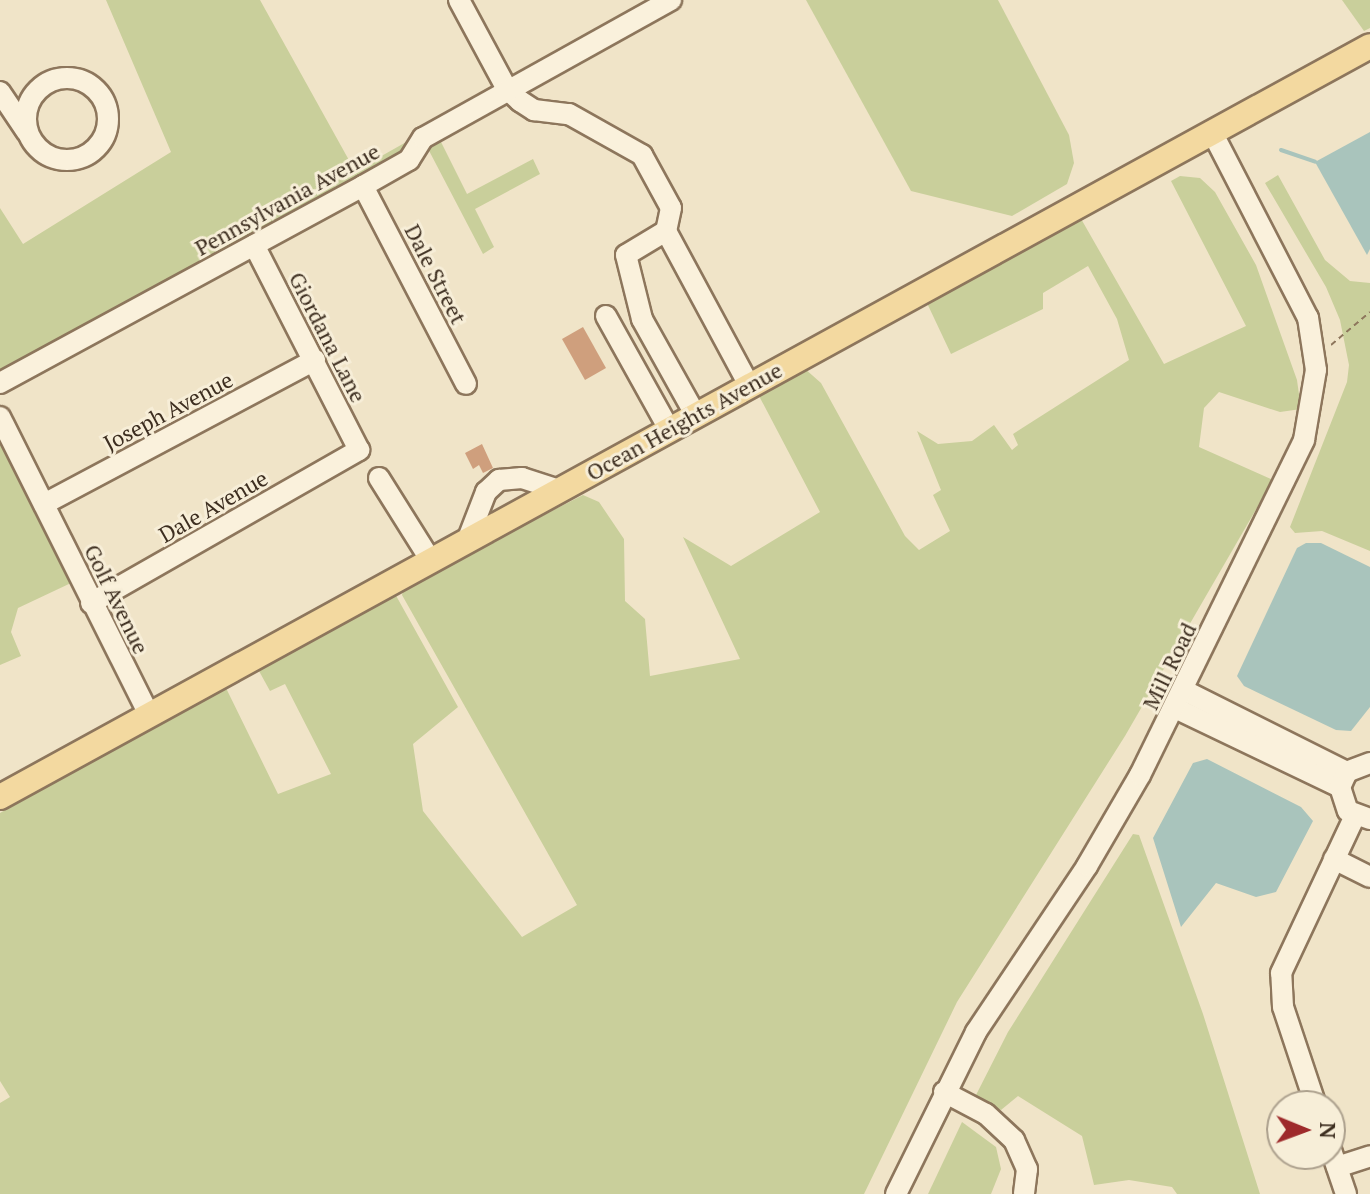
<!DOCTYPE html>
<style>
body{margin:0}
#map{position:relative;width:1370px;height:1194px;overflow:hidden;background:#f0e4c8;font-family:"PT Serif",serif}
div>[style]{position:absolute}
.green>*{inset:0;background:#c9cf9b}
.water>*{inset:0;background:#a9c4bc}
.stream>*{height:4px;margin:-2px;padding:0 2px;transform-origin:2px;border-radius:2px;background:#a9c4bc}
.building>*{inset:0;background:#cf9f7d}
.path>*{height:2px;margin-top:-1px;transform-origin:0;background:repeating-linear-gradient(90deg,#8d765c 0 6px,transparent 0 10px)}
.roads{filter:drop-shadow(2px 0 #8d765c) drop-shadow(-2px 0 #8d765c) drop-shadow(0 2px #8d765c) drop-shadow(0 -2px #8d765c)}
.minor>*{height:20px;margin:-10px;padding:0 10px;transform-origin:10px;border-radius:10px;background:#faf1dc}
.minor>.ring{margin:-10px;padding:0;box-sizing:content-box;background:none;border:20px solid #faf1dc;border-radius:50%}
.major>*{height:24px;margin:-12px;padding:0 12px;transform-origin:12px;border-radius:12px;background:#f3d9a0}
span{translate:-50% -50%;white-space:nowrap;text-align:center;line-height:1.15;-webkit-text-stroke:6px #f7eed8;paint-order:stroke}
.street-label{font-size:22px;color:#3d2e20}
.north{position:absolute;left:1266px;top:1090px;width:80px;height:80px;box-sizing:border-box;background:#f7eed8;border:2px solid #ada18e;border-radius:50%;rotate:91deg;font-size:22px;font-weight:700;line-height:32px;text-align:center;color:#3d2e20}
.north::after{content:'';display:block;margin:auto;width:28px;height:36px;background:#9e2a2b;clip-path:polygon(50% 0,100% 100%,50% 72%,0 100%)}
</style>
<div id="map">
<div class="green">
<div style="clip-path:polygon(106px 0,260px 0,355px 171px,657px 0,440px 140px,467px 194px,533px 159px,540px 174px,475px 209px,494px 247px,483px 254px,425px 143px,0 374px,0 208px,23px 244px,171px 152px)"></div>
<div style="clip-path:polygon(806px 0,998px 0,1069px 135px,1074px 163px,1067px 184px,1012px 216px,911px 191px)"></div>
<div style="clip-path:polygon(1342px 0,1370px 0,1370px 28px,1364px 31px)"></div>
<div style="clip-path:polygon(1278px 175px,1325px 260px,1350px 281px,1370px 283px,1370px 551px,1322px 531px,1295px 533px,1290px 527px,1347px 382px,1349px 365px,1340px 320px,1326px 287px,1265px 183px)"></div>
<div style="clip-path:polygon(1180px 176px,1200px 178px,1215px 192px,1256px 265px,1297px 380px,1301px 409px,1280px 412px,1219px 392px,1204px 408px,1199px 447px,1273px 480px,1125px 736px,957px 1002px,864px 1194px,0 1194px,0 1103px,10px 1097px,0 1081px,0 813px,226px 688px,278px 794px,331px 774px,285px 684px,270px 691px,259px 671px,394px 592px,458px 707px,413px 744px,423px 811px,522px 937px,577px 905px,402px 595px,404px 587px,583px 495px,599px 502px,624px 539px,625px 601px,645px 619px,650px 676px,740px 659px,683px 537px,731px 566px,820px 512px,758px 394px,804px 368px,821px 383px,905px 536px,919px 550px,950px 531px,933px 495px,941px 490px,917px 431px,938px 444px,972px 441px,994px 425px,1012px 450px,1018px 445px,1013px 434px,1129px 360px,1117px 319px,1088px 266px,1043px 293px,1043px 309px,951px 354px,926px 301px,1080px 217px,1164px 364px,1246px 326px,1171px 181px)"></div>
<div style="clip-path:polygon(0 437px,71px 583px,18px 608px,11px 632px,21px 656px,0 665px)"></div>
<div style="clip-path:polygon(1133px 834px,1139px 835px,1203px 1014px,1260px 1194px,1177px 1194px,1172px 1187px,1129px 1180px,1094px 1185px,1082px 1136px,1018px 1096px,1001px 1110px,975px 1097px,1008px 1032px)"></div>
<div style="clip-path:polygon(962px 1122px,996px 1147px,1001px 1169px,991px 1194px,928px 1194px)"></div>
</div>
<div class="water">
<div style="clip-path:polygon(1370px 132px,1370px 249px,1367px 255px,1315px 162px)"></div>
<div style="clip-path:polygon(1306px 543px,1321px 543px,1370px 567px,1370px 707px,1351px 731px,1336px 730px,1244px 686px,1237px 676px,1297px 548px)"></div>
<div style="clip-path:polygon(1207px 759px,1301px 807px,1313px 821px,1276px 892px,1256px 897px,1216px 883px,1181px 927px,1153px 838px,1193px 763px)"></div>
</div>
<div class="stream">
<div style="left:1281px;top:150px;width:36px;rotate:19deg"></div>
</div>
<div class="building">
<div style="clip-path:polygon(583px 327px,606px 368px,585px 380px,562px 339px)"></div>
<div style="clip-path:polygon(482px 444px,493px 468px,483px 473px,479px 465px,473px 469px,465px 453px)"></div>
</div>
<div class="path">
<div style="left:1331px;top:345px;width:51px;rotate:-40.2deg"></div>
</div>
<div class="roads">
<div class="minor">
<div style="left:459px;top:0;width:101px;rotate:61.7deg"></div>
<div style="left:507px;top:89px;width:18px;rotate:43deg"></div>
<div style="left:520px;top:101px;width:17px;rotate:33deg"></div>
<div style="left:534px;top:110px;width:35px;rotate:7deg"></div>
<div style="left:569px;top:114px;width:84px;rotate:29.3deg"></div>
<div style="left:642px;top:155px;width:60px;rotate:61.3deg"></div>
<div style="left:671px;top:208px;width:24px;rotate:102deg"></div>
<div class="ring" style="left:26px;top:78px;width:62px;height:62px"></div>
<div style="left:0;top:92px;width:48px;rotate:56deg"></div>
<div style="left:363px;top:186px;width:223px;rotate:62.5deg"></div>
<div style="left:606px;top:316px;width:129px;rotate:60.9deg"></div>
<div style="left:0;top:383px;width:413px;rotate:-28.5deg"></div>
<div style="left:363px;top:186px;width:53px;rotate:-29.5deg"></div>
<div style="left:409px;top:160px;width:26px;rotate:-58deg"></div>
<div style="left:423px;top:138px;width:284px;rotate:-29.1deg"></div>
<div style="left:695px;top:414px;width:109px;rotate:-119.2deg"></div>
<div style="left:642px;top:319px;width:66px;rotate:-104deg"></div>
<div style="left:626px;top:255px;width:47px;rotate:-31deg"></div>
<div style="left:666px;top:231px;width:175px;rotate:61.7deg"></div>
<div style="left:0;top:417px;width:333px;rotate:63.4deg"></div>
<div style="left:379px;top:478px;width:98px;rotate:57.9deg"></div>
<div style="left:44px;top:504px;width:307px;rotate:-28deg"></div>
<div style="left:467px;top:541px;width:53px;rotate:-68.8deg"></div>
<div style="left:486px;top:492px;width:18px;rotate:-43deg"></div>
<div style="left:499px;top:480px;width:23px;rotate:-5deg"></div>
<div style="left:522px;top:478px;width:39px;rotate:18deg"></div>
<div style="left:91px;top:603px;width:309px;rotate:-29.7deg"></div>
<div style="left:359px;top:450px;width:230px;rotate:-117.1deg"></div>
<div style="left:1183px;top:690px;width:183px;rotate:26.6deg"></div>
<div style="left:1175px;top:708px;width:183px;rotate:25.6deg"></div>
<div style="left:1370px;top:763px;width:25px;rotate:159deg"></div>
<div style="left:1347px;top:772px;width:17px;rotate:115deg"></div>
<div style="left:1340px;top:787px;width:25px;rotate:72deg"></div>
<div style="left:1348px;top:811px;width:23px;rotate:20deg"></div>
<div style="left:1334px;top:859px;width:40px;rotate:26.6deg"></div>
<div style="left:944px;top:1092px;width:47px;rotate:27.6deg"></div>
<div style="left:986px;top:1114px;width:38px;rotate:43deg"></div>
<div style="left:1014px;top:1140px;width:32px;rotate:66deg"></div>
<div style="left:1027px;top:1169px;width:25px;rotate:97deg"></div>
<div style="left:1316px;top:1106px;width:104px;rotate:-108.4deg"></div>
<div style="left:1283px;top:1007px;width:34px;rotate:-93deg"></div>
<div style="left:1281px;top:973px;width:174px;rotate:-64.8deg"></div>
<div style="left:1330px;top:1147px;width:50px;rotate:71.2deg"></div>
<div style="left:1337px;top:1167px;width:35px;rotate:-18deg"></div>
<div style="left:896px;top:1194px;width:181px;rotate:-63.7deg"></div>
<div style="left:976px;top:1032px;width:200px;rotate:-56.2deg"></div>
<div style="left:1087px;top:866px;width:105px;rotate:-59.8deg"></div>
<div style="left:1140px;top:775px;width:373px;rotate:-63.9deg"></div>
<div style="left:1304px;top:440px;width:71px;rotate:-80.3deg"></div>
<div style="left:1316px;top:370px;width:53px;rotate:-98.7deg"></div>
<div style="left:1308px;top:318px;width:209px;rotate:-117.3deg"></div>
</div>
<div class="major">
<div style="left:0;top:797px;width:1562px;rotate:-28.73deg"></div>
</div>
</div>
<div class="street-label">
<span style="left:287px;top:199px;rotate:-29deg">Pennsylvania Avenue</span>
<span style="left:436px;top:274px;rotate:63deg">Dale Street</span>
<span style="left:328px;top:337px;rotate:63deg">Giordana Lane</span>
<span style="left:168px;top:411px;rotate:-28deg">Joseph Avenue</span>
<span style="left:684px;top:421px;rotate:-29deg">Ocean Heights Avenue</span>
<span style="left:213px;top:506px;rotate:-30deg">Dale Avenue</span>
<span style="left:117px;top:599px;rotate:64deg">Golf Avenue</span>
<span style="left:1169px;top:666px;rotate:-64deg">Mill Road</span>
</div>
<div class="north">N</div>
</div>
